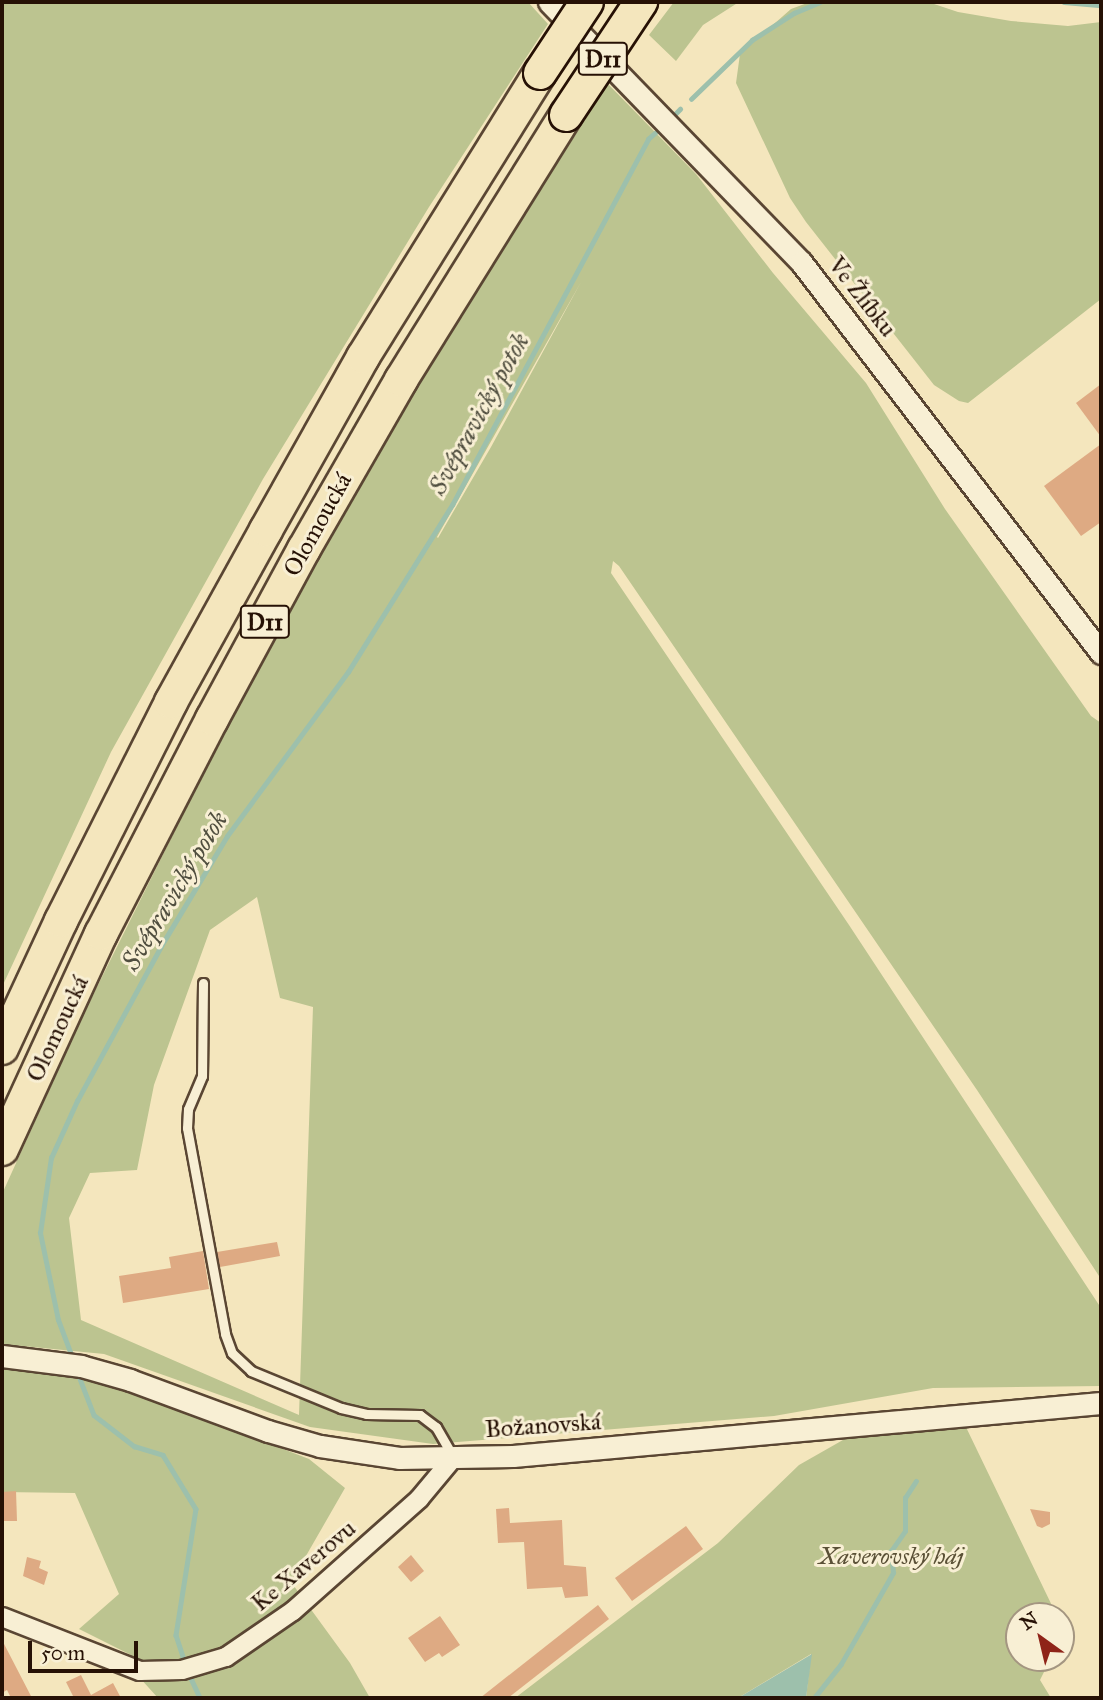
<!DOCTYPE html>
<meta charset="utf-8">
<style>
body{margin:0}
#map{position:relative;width:1103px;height:1700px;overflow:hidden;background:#f4e6bd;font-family:"IM FELL Great Primer",serif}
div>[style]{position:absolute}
.green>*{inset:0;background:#bcc490}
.water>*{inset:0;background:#9dc0ac}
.stream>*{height:4.5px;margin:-2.25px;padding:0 2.25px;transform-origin:2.25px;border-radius:2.25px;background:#9dc0ac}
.building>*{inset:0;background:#deaa83}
.roads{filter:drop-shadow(2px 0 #5a4633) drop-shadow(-2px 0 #5a4633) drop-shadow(0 2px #5a4633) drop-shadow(0 -2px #5a4633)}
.service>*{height:9px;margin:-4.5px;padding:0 4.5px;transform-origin:4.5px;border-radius:4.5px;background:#f8efd4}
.minor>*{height:18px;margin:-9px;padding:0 9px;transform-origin:9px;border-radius:9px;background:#f8efd4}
.tertiary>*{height:21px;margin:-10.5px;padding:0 10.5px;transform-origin:10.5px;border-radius:10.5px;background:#f8efd4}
.motorway>*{height:32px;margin:-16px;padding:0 16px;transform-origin:16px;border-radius:16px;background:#f4e6bd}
.bridges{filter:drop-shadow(2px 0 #261105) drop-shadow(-2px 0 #261105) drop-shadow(0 2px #261105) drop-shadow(0 -2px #261105)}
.motorway-bridge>*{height:32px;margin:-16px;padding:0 16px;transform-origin:16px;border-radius:16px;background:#f4e6bd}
span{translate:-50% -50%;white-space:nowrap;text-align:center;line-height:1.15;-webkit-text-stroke:6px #f8efd4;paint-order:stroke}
.shield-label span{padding:2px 5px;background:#f8efd4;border:2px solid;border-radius:5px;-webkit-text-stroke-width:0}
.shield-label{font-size:23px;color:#261105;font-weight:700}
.street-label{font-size:24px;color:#261105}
.park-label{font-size:24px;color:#5a5036;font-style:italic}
.water-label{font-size:26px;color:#504e3f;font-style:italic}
.frame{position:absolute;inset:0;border:4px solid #261105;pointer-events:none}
.north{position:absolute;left:1005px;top:1602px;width:70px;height:70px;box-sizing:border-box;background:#f8efd4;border:2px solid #a49681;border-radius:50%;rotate:326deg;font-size:19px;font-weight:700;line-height:28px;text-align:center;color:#261105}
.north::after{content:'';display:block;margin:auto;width:24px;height:32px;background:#8f2418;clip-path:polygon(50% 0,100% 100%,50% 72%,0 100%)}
.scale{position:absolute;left:28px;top:1641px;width:110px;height:32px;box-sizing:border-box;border:4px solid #261105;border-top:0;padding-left:9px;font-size:21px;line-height:24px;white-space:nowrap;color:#261105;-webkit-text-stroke:5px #f8efd4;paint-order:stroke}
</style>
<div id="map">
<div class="green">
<div style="clip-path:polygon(2px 2px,528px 2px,548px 24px,429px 207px,263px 479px,111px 752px,2px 987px)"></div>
<div style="clip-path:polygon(674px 2px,739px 2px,703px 25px,676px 61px,649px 35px)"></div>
<div style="clip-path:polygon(810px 2px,928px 2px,958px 12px,1011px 21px,1068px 26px,1101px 22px,1101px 299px,968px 403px,959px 401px,934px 385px,806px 222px,790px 198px,736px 83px,740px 54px,791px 9px)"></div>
<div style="clip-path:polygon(evenodd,608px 84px,696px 174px,773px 273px,866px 383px,945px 509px,1091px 716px,1101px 723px,1101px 1279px,977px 1090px,619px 566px,613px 561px,611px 573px,849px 925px,1101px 1308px,1101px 1386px,933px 1388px,774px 1416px,433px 1444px,310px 1427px,104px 1354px,2px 1344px,2px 1194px,86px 1009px,257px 666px,400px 408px,608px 84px,581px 282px,491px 447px,438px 538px,437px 537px,581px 282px,608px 84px,257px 897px,280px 998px,313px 1007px,299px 1415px,81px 1320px,69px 1218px,90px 1173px,137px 1170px,154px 1085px,210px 930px,257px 897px)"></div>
<div style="clip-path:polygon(2px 1365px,35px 1366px,127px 1389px,309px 1459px,345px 1488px,291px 1582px,350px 1663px,370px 1698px,158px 1698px,130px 1667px,131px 1655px,79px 1629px,119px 1594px,75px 1493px,2px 1492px)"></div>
<div style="clip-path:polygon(964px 1423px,1057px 1616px,1019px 1616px,1019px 1658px,1051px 1658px,1040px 1680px,1051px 1698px,806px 1698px,811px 1654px,738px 1698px,515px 1698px,718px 1543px,799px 1465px,857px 1432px)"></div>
</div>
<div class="water">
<div style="clip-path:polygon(812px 1654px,806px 1698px,738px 1698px)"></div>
</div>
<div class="stream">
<div style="left:1064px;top:2px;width:37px;rotate:5deg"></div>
<div style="left:691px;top:99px;width:85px;rotate:-44deg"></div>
<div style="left:752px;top:40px;width:50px;rotate:-32.7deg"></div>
<div style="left:794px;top:13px;width:28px;rotate:-23deg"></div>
<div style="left:675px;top:114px;width:7px;rotate:-45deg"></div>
<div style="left:73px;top:1360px;width:43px;rotate:-110.6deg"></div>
<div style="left:58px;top:1320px;width:89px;rotate:-101.7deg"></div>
<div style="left:40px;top:1233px;width:76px;rotate:-81.7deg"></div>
<div style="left:51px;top:1158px;width:63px;rotate:-65.5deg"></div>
<div style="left:77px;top:1101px;width:176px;rotate:-61.5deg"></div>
<div style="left:161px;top:946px;width:128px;rotate:-59deg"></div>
<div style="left:227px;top:836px;width:204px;rotate:-53.6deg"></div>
<div style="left:348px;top:672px;width:197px;rotate:-58.1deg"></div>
<div style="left:452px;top:505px;width:415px;rotate:-61.8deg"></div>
<div style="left:648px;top:139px;width:9px;rotate:-41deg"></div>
<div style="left:77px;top:1371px;width:47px;rotate:68.9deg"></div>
<div style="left:94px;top:1415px;width:51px;rotate:37.8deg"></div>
<div style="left:134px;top:1446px;width:30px;rotate:17deg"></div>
<div style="left:163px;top:1455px;width:63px;rotate:58.6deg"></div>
<div style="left:196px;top:1509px;width:128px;rotate:99deg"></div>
<div style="left:176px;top:1635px;width:33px;rotate:72deg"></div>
<div style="left:189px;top:1674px;width:26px;rotate:65deg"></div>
<div style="left:814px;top:1698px;width:43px;rotate:-51.5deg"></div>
<div style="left:841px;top:1664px;width:105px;rotate:-60.3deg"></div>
<div style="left:893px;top:1573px;width:22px;rotate:-95deg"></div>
<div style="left:891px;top:1551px;width:24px;rotate:-55deg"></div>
<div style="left:905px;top:1531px;width:33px;rotate:-90deg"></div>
<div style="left:905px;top:1498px;width:20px;rotate:-57deg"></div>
</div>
<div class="building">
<div style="clip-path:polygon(1101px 384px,1101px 437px,1076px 403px)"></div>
<div style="clip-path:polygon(1101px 444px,1101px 522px,1081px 536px,1044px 486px)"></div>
<div style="clip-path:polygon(277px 1242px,280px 1256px,220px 1267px,217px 1252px)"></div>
<div style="clip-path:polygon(203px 1251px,209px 1289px,123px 1303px,119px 1276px,171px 1268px,169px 1257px)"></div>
<div style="clip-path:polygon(16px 1491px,17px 1521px,2px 1521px,2px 1492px)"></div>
<div style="clip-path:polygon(509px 1508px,510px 1523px,562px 1520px,564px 1565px,586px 1567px,588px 1596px,565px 1598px,562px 1587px,527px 1589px,524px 1542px,498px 1543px,496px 1509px)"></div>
<div style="clip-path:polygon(1030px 1509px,1050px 1512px,1050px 1524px,1042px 1528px,1037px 1526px)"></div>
<div style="clip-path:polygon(686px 1526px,703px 1549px,632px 1601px,615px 1578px)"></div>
<div style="clip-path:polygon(411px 1555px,424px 1571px,411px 1582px,398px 1567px)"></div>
<div style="clip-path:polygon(27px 1557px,41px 1561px,39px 1568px,48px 1572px,44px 1585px,23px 1576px)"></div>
<div style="clip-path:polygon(598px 1605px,609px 1619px,508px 1698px,480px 1698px)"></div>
<div style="clip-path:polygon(440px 1616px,460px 1645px,442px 1657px,439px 1653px,425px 1662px,408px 1638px)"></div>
<div style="clip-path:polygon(2px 1640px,32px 1698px,11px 1698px,7px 1690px,2px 1693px)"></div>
<div style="clip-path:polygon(81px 1675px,91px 1695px,113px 1683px,121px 1698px,74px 1698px,66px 1682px)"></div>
</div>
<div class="roads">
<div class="service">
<div style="left:203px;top:983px;width:93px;rotate:90.6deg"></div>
<div style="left:202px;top:1076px;width:36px;rotate:113deg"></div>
<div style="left:188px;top:1109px;width:19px;rotate:93deg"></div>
<div style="left:187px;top:1128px;width:209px;rotate:79.5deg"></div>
<div style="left:225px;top:1334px;width:20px;rotate:70deg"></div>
<div style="left:232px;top:1353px;width:26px;rotate:43deg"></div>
<div style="left:251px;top:1371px;width:97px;rotate:22.3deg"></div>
<div style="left:341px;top:1408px;width:26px;rotate:13deg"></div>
<div style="left:366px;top:1414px;width:54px;rotate:1.1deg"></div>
<div style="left:420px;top:1415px;width:20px;rotate:37deg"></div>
<div style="left:436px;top:1427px;width:34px;rotate:60deg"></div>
</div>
<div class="minor">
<div style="left:2px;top:1617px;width:148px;rotate:21.4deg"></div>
<div style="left:140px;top:1671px;width:42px;rotate:-1.4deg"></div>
<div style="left:182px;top:1670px;width:46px;rotate:-16.5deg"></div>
<div style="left:226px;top:1657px;width:81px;rotate:-34.5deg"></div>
<div style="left:293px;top:1611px;width:169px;rotate:-41.6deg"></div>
<div style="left:419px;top:1499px;width:55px;rotate:-50.2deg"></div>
</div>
<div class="tertiary">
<div style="left:549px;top:2px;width:362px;rotate:45.9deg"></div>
<div style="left:801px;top:262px;width:493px;rotate:52.5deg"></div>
<div style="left:2px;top:1356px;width:80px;rotate:7.2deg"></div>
<div style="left:81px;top:1366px;width:51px;rotate:15.9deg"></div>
<div style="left:130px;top:1380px;width:147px;rotate:20.3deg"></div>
<div style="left:268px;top:1431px;width:54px;rotate:16.1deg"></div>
<div style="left:320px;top:1446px;width:80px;rotate:8.6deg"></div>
<div style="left:399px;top:1458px;width:114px;rotate:-1deg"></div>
<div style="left:513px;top:1456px;width:590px;rotate:-5.15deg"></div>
</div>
<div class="motorway">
<div style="left:2px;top:1048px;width:140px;rotate:-65.1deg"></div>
<div style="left:61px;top:921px;width:245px;rotate:-63.3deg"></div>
<div style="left:171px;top:702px;width:196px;rotate:-61.1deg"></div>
<div style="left:266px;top:530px;width:198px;rotate:-60.7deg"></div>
<div style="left:363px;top:357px;width:335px;rotate:-58.1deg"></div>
<div style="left:2px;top:1149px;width:237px;rotate:-65.3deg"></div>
<div style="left:101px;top:934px;width:242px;rotate:-62.7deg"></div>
<div style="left:212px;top:719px;width:193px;rotate:-61.6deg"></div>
<div style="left:304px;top:549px;width:195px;rotate:-60.1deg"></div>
<div style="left:401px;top:380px;width:312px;rotate:-58.1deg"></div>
</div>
</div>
<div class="bridges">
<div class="motorway-bridge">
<div style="left:540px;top:73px;width:85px;rotate:-56.5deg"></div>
<div style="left:566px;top:115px;width:136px;rotate:-56.4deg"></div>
</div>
</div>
<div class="shield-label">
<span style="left:603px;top:59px">D11</span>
<span style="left:265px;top:622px">D11</span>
</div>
<div class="street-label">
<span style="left:862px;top:297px;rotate:52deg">Ve Žlíbku</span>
<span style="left:318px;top:525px;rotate:-61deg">Olomoucká</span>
<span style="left:58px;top:1029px;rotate:-65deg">Olomoucká</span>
<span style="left:543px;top:1426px;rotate:-4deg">Božanovská</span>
<span style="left:304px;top:1566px;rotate:-40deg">Ke Xaverovu</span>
</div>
<div class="park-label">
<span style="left:891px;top:1557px">Xaverovský háj</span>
</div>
<div class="water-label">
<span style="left:479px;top:414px;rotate:-61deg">Svépravický potok</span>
<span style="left:175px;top:891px;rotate:-59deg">Svépravický potok</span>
</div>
<div class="frame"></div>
<div class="north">N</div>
<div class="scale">50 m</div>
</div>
